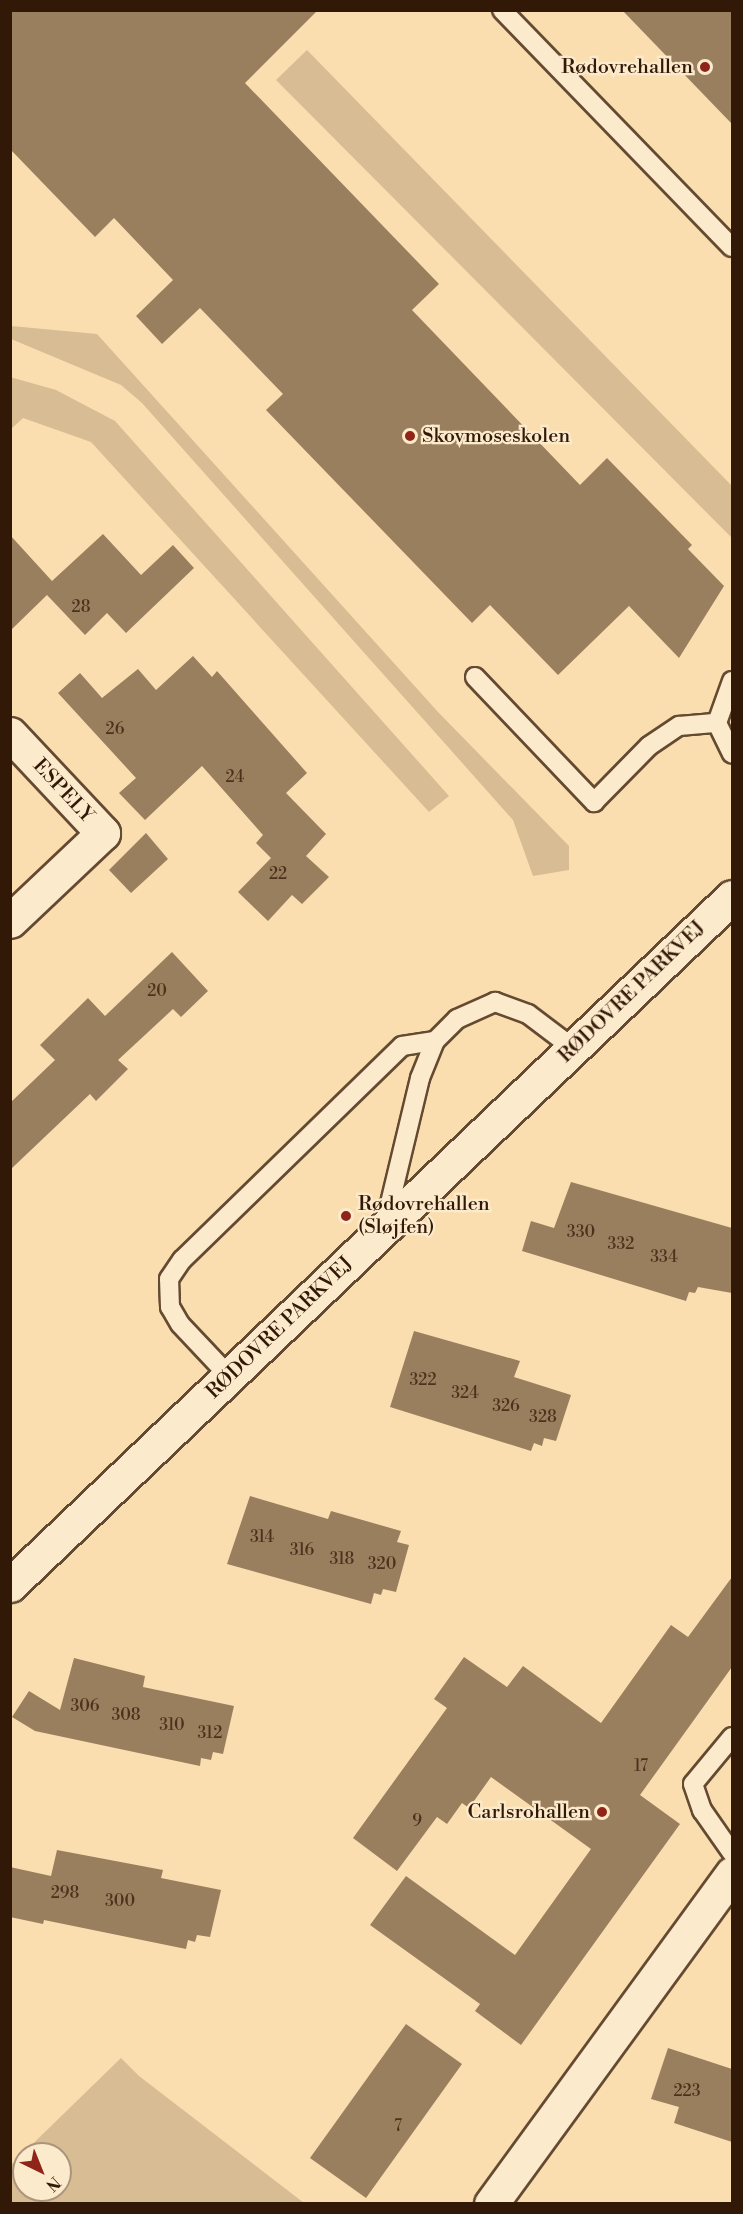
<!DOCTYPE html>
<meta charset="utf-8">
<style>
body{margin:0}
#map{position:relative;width:743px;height:2214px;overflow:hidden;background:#fadeb0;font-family:"Libre Bodoni",serif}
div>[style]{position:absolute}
.green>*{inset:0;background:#d8bc93}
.building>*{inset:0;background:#9a7f5f}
.roads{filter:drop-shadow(2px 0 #644a31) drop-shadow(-2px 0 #644a31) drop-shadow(0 2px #644a31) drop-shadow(0 -2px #644a31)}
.lane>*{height:18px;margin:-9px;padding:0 9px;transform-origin:9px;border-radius:9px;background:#fceacc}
.street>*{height:33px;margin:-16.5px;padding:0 16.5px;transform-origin:16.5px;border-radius:16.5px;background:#fceacc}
.secondary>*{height:33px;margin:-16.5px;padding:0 16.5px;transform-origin:16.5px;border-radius:16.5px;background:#fceacc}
.dots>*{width:16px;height:16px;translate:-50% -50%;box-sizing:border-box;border:3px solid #fceacc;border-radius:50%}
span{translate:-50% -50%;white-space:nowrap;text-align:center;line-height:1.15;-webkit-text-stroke:4.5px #fceacc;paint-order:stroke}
.number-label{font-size:16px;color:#4c321d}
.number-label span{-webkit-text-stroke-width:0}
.poi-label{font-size:20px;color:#321807}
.right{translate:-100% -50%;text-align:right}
.left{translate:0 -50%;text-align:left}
.street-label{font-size:20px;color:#321807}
.frame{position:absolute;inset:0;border:12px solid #321807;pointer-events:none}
.north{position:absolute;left:12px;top:2142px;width:60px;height:60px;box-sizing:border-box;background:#fceacc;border:2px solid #ab967d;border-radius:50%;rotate:137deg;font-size:16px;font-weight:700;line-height:24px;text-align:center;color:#321807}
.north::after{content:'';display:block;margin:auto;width:21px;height:27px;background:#8f2418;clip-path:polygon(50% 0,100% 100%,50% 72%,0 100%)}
</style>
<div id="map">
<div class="green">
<div style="clip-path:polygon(307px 50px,732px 486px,732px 538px,276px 80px)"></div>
<div style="clip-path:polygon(11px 326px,97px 334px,438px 712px,569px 846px,569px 870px,533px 876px,513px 820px,142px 403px,121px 385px,11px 339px)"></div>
<div style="clip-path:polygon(10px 377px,56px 390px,115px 421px,449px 796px,429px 812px,91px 442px,23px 418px,11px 429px)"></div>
<div style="clip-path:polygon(evenodd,121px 2058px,139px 2076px,304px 2203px,11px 2203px,11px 2165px,121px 2058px,24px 2154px,60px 2154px,60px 2190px,24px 2190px,24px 2154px)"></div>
</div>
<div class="building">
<div style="clip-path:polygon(10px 10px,318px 10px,245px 83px,439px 284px,412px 310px,580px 485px,607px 458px,692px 545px,688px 549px,724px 586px,679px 658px,629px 606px,558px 675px,490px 605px,472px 623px,266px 410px,283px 394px,200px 308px,162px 344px,136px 316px,173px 280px,114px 218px,95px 237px,10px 149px)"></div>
<div style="clip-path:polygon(622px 10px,732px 10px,732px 124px)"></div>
<div style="clip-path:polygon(103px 534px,141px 575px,173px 545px,194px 568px,126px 633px,107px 613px,85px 635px,47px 595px,10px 631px,10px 535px,52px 581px)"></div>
<div style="clip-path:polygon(193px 656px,212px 677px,217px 671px,307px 773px,286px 793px,326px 834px,306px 856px,329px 877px,302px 904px,292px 895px,268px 921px,238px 892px,271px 858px,256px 843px,263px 835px,202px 766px,145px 820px,119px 793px,136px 778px,58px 693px,80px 673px,102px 698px,138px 669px,156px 690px)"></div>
<div style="clip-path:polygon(146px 833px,168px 859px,131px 893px,109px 870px)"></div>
<div style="clip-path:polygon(172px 952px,208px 991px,181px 1017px,173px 1009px,118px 1060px,128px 1069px,96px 1101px,90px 1094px,10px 1170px,10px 1103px,55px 1060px,40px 1045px,88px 998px,105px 1016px)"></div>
<div style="clip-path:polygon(571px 1182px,732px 1228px,732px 1293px,698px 1287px,695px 1293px,689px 1292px,686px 1301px,522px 1251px,531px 1221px,554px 1228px)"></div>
<div style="clip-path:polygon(414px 1331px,520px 1361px,514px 1377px,571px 1395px,556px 1441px,544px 1438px,542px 1446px,534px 1443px,531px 1451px,390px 1407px)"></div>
<div style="clip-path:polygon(250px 1496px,328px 1519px,331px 1511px,401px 1531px,397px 1542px,409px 1545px,396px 1592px,383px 1589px,381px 1595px,374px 1593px,371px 1604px,227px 1564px)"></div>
<div style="clip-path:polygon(732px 1577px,732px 1667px,640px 1795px,680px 1824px,521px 2045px,475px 2011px,480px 2004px,370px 1925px,406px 1876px,515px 1955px,591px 1849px,491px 1777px,469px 1808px,462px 1803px,447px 1824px,437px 1817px,397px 1871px,353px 1838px,447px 1708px,434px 1699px,464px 1657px,507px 1687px,523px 1666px,601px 1723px,671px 1625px,688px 1637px)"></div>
<div style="clip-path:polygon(74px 1658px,145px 1676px,143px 1687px,234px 1706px,223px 1754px,213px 1752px,211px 1760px,201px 1758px,200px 1766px,35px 1731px,12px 1717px,29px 1691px,60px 1710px)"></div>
<div style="clip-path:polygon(57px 1850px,163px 1870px,161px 1878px,221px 1890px,210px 1937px,197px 1935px,195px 1942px,188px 1940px,186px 1949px,44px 1920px,43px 1924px,10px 1917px,10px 1867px,51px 1876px)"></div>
<div style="clip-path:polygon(406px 2024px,462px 2064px,366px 2198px,310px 2158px)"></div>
<div style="clip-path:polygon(668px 2048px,732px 2069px,732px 2142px,674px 2123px,679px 2107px,651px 2099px)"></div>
</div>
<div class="roads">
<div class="lane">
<div style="left:502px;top:10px;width:330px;rotate:45.9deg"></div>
<div style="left:475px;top:677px;width:173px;rotate:46.4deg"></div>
<div style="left:594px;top:802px;width:78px;rotate:-45.5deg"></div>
<div style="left:649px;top:746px;width:36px;rotate:-34deg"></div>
<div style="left:679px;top:726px;width:38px;rotate:-5deg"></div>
<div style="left:732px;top:681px;width:45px;rotate:109.7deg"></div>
<div style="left:717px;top:723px;width:34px;rotate:64deg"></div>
<div style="left:385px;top:1224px;width:150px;rotate:-76.5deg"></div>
<div style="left:420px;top:1078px;width:40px;rotate:-68deg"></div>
<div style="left:435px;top:1041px;width:31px;rotate:-45deg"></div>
<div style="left:457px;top:1019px;width:42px;rotate:-24.1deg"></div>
<div style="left:495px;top:1002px;width:35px;rotate:20deg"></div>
<div style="left:528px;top:1014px;width:56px;rotate:37.1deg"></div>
<div style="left:229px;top:1376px;width:71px;rotate:-133.3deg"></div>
<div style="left:180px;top:1324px;width:20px;rotate:-120deg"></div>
<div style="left:170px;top:1307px;width:28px;rotate:-92deg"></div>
<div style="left:169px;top:1279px;width:23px;rotate:-56deg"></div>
<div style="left:182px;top:1260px;width:307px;rotate:-44.2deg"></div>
<div style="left:402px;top:1046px;width:33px;rotate:-9deg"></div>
<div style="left:732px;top:1737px;width:61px;rotate:129.7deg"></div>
<div style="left:693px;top:1784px;width:28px;rotate:71deg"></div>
<div style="left:702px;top:1810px;width:52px;rotate:55.1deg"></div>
</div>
<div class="street">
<div style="left:10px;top:734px;width:136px;rotate:46.8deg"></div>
<div style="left:103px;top:833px;width:128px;rotate:136.6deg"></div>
<div style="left:491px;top:2204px;width:409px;rotate:-53.9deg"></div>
</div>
<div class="secondary">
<div style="left:10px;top:1585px;width:997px;rotate:-43.62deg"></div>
</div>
</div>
<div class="dots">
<div style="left:705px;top:67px;background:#8f2418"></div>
<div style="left:410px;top:436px;background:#8f2418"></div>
<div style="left:346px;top:1216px;background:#8f2418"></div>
<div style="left:602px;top:1812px;background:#8f2418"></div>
</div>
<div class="number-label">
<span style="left:81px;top:607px">28</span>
<span style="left:115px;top:729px">26</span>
<span style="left:235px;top:777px">24</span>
<span style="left:278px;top:874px">22</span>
<span style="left:157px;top:991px">20</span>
<span style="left:581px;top:1232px">330</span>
<span style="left:621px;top:1244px">332</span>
<span style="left:664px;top:1257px">334</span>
<span style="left:423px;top:1380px">322</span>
<span style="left:465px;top:1393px">324</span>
<span style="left:506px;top:1406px">326</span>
<span style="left:543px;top:1417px">328</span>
<span style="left:262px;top:1537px">314</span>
<span style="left:302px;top:1550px">316</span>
<span style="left:342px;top:1559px">318</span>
<span style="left:382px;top:1564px">320</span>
<span style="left:85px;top:1706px">306</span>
<span style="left:126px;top:1715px">308</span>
<span style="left:172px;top:1725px">310</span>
<span style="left:210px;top:1733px">312</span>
<span style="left:641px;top:1766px">17</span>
<span style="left:417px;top:1821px">9</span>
<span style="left:65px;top:1893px">298</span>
<span style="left:120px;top:1901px">300</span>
<span style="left:687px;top:2091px">223</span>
<span style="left:398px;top:2126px">7</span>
</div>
<div class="poi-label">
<span class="right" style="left:693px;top:67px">Rødovrehallen</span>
<span class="left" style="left:422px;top:436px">Skovmoseskolen</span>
<span class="left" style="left:358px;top:1216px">Rødovrehallen<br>(Sløjfen)</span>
<span class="right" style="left:590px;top:1812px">Carlsrohallen</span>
</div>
<div class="street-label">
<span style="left:63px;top:791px;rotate:47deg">ESPELY</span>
<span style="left:632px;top:992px;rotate:-44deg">RØDOVRE PARKVEJ</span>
<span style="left:280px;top:1328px;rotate:-44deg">RØDOVRE PARKVEJ</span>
</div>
<div class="frame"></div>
<div class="north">N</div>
</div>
